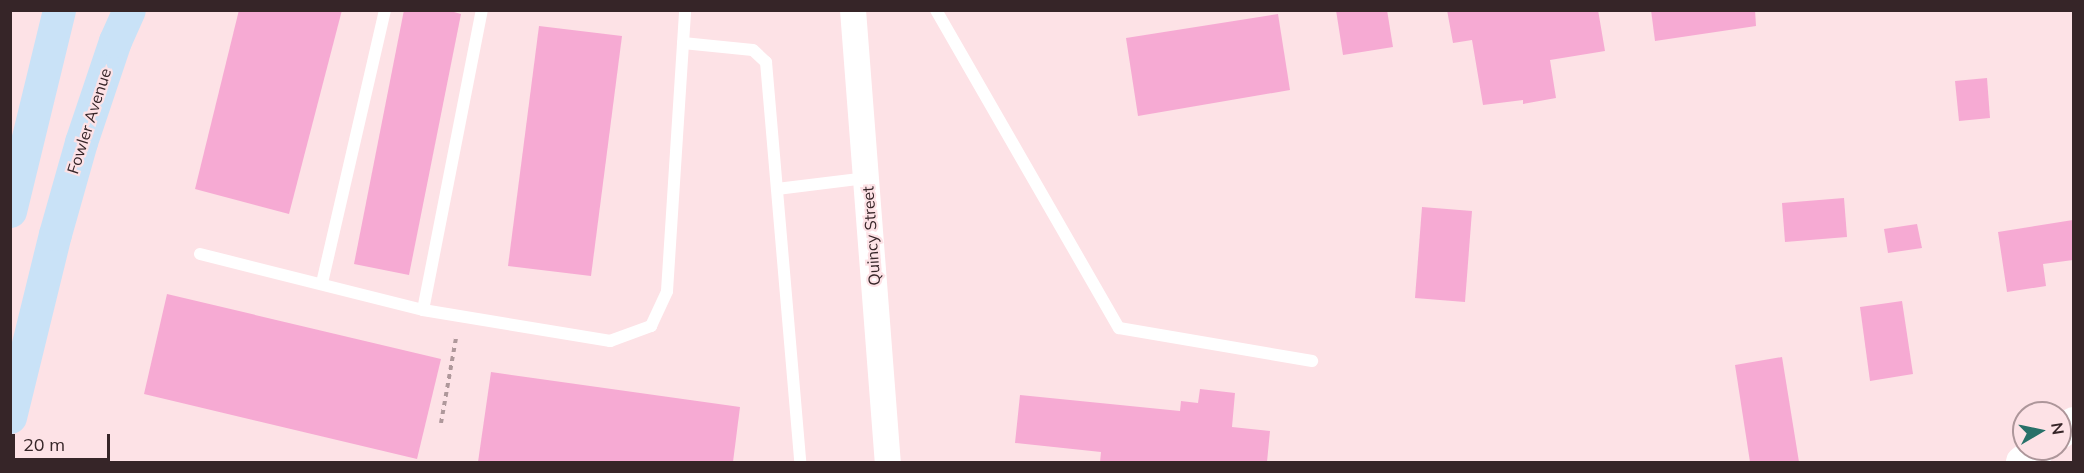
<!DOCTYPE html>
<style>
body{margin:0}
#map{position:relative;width:2084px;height:473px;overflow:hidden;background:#fde2e6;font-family:Mulish,sans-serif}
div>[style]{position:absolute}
.building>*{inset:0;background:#f6aad3}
.path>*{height:4px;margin-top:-2px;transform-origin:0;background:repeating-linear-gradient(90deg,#af989b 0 4.5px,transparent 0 9px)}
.service>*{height:12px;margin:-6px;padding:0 6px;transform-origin:6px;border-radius:6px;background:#fff}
.minor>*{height:26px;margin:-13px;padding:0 13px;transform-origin:13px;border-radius:13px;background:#fff}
.tertiary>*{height:32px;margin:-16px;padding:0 16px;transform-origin:16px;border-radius:16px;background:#fff}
.primary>*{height:33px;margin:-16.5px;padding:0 16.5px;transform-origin:16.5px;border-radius:16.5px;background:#c9e2f7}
span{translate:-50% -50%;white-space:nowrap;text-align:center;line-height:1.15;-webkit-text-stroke:4.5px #fde2e6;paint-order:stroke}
.street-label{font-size:16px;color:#362528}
.frame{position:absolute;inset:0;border:12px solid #362528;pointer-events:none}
.north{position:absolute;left:2012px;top:401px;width:60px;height:60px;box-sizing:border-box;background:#fde2e6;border:2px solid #ad969a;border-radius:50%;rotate:81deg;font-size:16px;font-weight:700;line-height:24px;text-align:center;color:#362528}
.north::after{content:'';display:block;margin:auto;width:21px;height:27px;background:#287169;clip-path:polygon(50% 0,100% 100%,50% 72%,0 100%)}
.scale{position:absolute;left:12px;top:434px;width:98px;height:27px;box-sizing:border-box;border:3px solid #362528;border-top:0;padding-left:8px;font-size:18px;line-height:21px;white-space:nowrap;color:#362528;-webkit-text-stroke:4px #fde2e6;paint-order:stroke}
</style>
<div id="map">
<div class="building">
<div style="clip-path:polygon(239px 10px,342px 10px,289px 214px,195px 189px)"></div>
<div style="clip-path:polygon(404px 10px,447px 10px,461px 14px,409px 275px,354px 264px)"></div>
<div style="clip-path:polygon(1336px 10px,1387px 10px,1393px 47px,1343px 55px)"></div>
<div style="clip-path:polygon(1447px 10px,1598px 10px,1605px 51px,1550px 60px,1556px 98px,1523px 104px,1523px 100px,1483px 105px,1472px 40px,1453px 43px)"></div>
<div style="clip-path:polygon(1651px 10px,1755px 10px,1756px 26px,1655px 41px)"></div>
<div style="clip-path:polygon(1278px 14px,1290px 90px,1138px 116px,1126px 38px)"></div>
<div style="clip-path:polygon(539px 26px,622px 36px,591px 276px,508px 266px)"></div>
<div style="clip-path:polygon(1987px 78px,1990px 118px,1959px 121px,1955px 81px)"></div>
<div style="clip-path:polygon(1844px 198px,1847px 237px,1785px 242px,1782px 203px)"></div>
<div style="clip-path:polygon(1422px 207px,1472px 211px,1465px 302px,1415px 298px)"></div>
<div style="clip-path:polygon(2073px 220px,2073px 260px,2043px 264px,2046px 286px,2007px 292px,1998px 232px)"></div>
<div style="clip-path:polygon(1917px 224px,1922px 248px,1888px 253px,1884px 229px)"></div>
<div style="clip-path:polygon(167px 294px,441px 359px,417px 459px,144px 394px)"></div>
<div style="clip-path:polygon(1902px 301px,1913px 374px,1870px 381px,1860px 307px)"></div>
<div style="clip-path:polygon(1782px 357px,1799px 462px,1750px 462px,1735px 365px)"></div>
<div style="clip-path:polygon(491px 372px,740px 407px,733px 462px,478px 462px)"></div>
<div style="clip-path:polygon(1200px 389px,1235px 393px,1232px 427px,1270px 431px,1267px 462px,1100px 462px,1101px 452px,1015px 443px,1020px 395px,1180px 411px,1181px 401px,1198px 403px)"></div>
</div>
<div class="path">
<div style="left:441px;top:423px;width:86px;rotate:-80deg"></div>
</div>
<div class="service">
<div style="left:936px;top:10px;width:367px;rotate:60.1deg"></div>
<div style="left:1119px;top:328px;width:196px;rotate:9.7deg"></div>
<div style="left:683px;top:43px;width:70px;rotate:5.7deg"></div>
<div style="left:753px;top:50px;width:18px;rotate:43deg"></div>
<div style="left:766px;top:62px;width:401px;rotate:85.1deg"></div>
<div style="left:777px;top:189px;width:91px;rotate:-7deg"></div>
<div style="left:200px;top:254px;width:230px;rotate:14.1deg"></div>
<div style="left:423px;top:310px;width:190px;rotate:9.4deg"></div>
<div style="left:610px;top:341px;width:44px;rotate:-20.1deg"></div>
<div style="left:651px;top:326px;width:38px;rotate:-65deg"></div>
<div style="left:667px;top:291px;width:282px;rotate:-86.3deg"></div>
<div style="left:322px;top:283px;width:280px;rotate:-77deg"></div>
<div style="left:423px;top:310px;width:306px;rotate:-78.9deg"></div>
</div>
<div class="minor">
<div style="left:853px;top:10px;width:453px;rotate:85.6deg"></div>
</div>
<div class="tertiary">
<div style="left:2060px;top:433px;width:17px;rotate:-36deg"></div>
<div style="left:2022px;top:462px;width:22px;rotate:-36deg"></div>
</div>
<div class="primary">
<div style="left:10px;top:211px;width:207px;rotate:-76.3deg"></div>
<div style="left:10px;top:417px;width:188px;rotate:-76.2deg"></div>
<div style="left:55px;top:234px;width:96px;rotate:-74.2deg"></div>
<div style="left:81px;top:142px;width:107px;rotate:-71.4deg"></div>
<div style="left:115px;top:41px;width:34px;rotate:-66deg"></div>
</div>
<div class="street-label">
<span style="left:89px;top:121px;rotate:-72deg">Fowler Avenue</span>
<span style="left:871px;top:236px;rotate:-94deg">Quincy Street</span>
</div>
<div class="frame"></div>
<div class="north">N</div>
<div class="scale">20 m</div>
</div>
